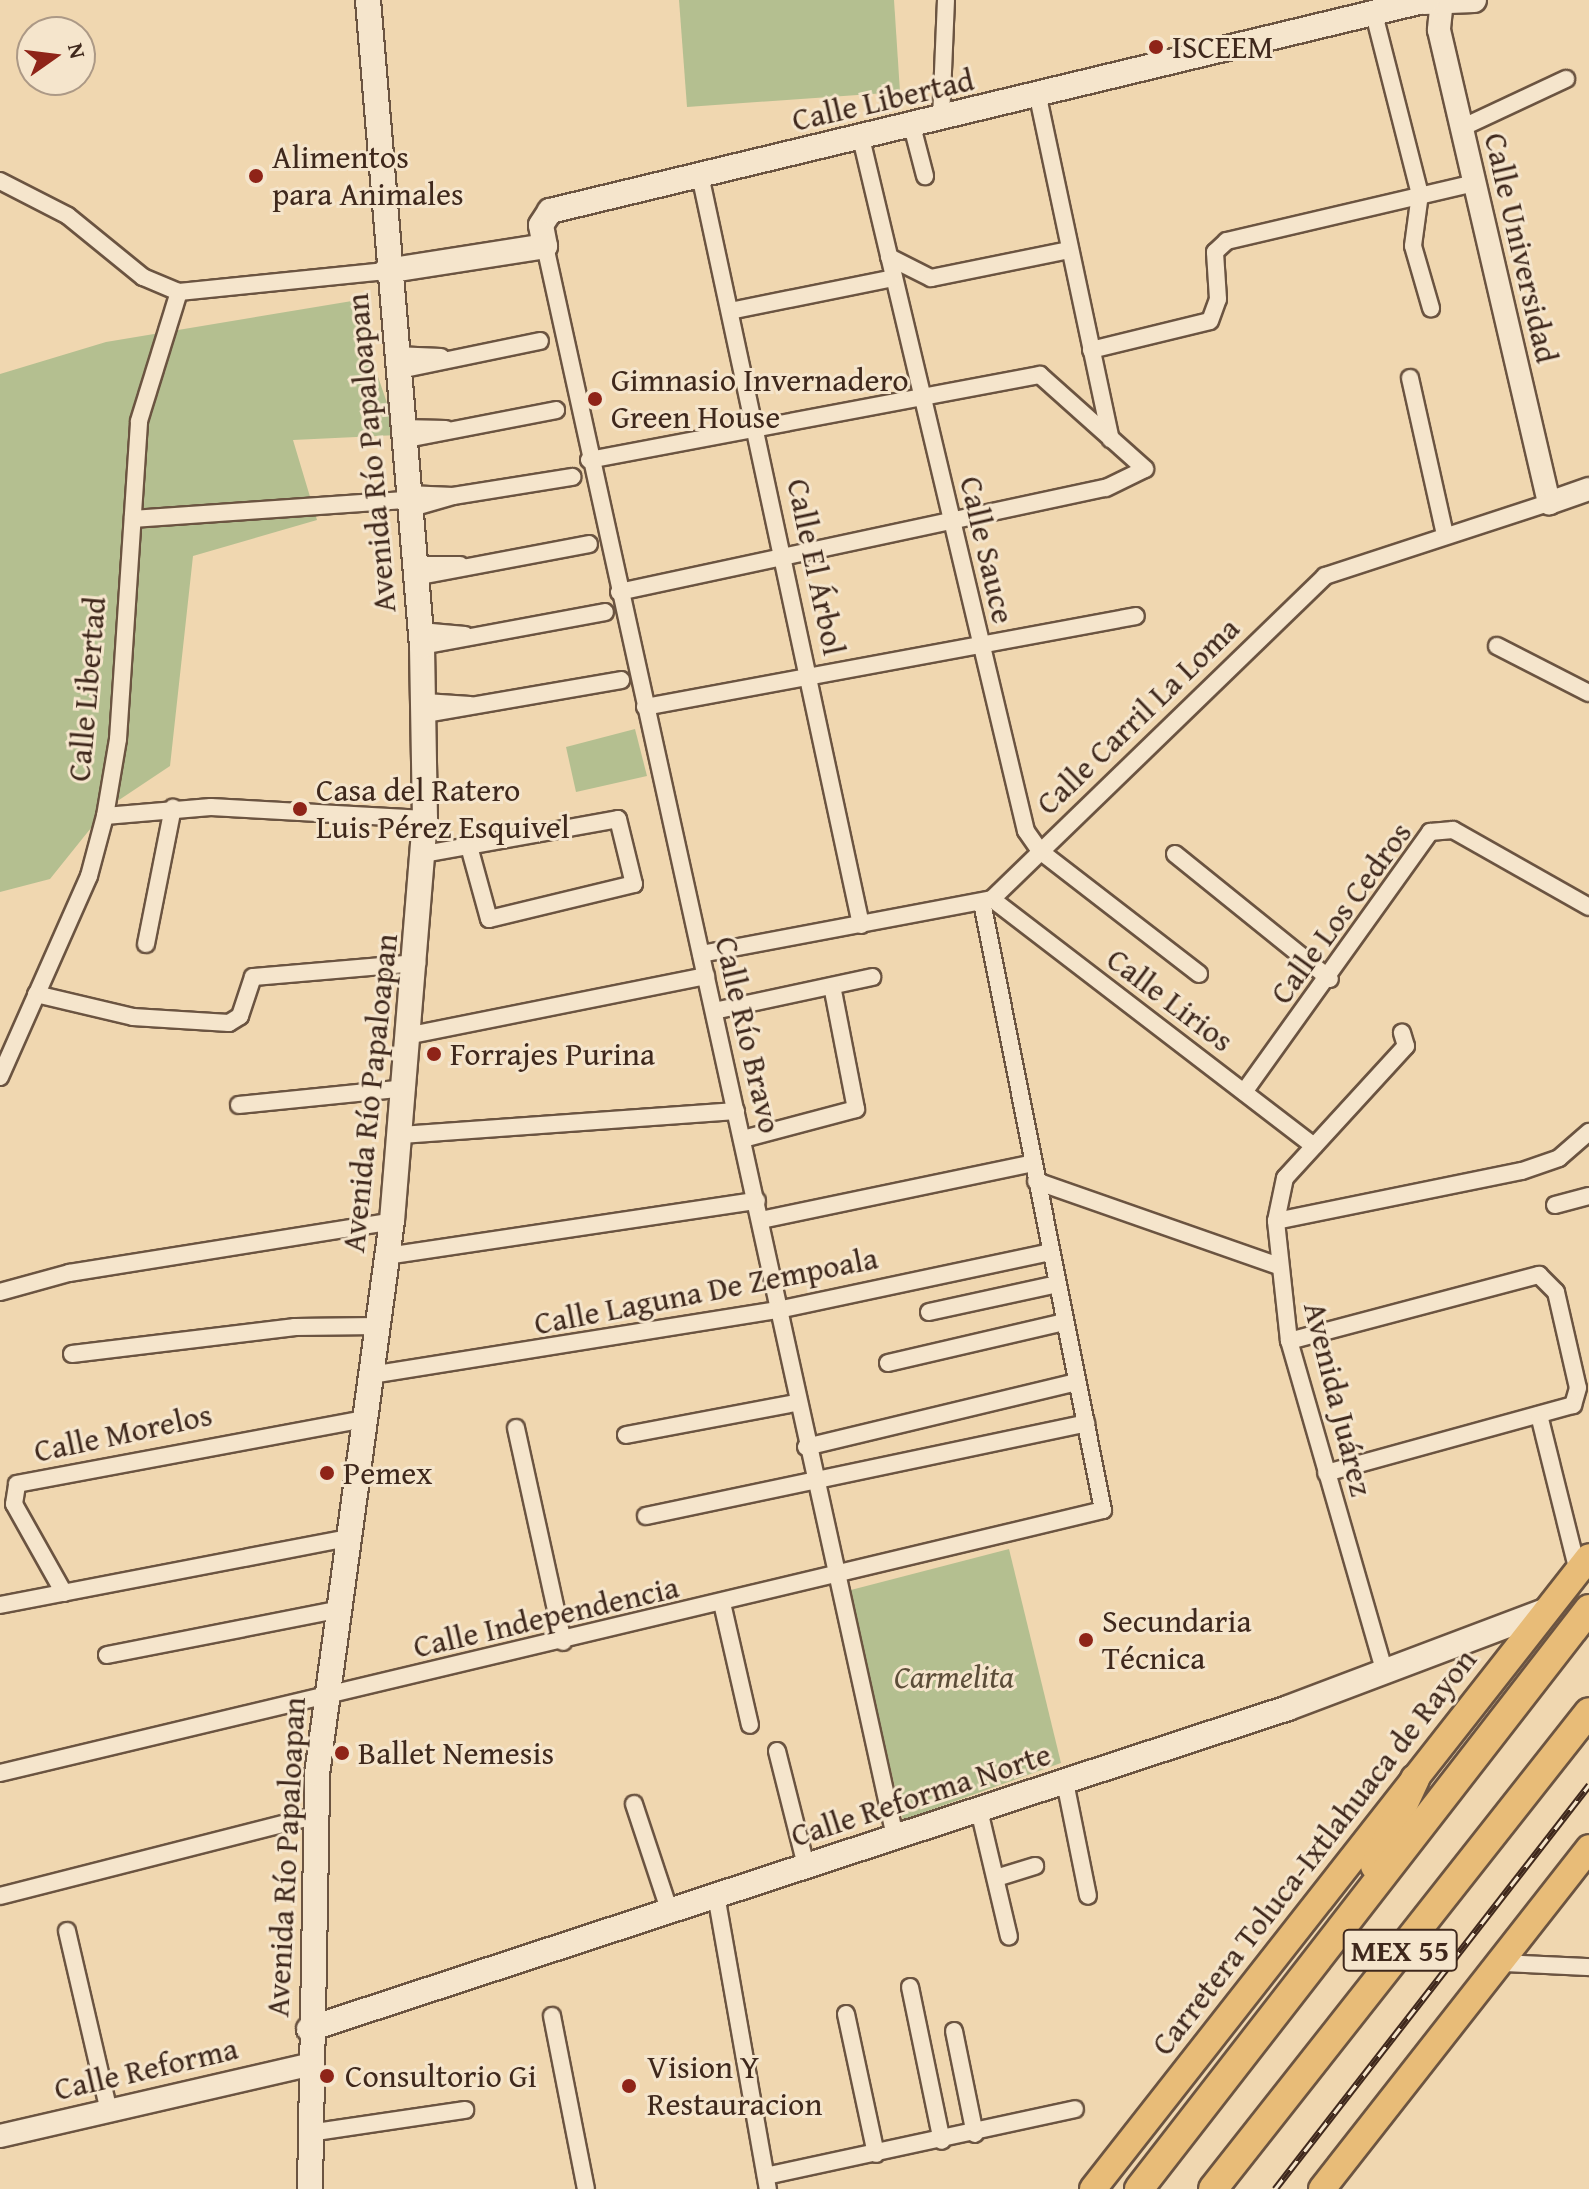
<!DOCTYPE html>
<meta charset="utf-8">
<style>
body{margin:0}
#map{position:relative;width:1589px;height:2189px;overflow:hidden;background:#f0d7b0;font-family:"Gentium Book Plus",serif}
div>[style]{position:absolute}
.green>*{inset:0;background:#b4bf90}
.roads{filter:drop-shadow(2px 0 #6b5441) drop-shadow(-2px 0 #6b5441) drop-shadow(0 2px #6b5441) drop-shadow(0 -2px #6b5441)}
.minor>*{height:16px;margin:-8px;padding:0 8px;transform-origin:8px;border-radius:8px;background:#f5e5cc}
.tertiary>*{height:22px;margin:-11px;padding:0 11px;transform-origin:11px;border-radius:11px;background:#f5e5cc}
.secondary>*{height:24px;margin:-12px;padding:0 12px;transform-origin:12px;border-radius:12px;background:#f5e5cc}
.primary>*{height:26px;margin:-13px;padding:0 13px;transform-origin:13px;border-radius:13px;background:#e8bc78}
.trunk>*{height:28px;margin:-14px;padding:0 14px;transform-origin:14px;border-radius:14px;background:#e8bc78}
.rail>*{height:7px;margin-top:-3.5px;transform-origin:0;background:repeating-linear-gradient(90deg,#f5e5cc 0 12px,#3f281c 0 24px);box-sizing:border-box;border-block:2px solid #3f281c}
.dots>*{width:22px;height:22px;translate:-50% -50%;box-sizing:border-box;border:4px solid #f5e5cc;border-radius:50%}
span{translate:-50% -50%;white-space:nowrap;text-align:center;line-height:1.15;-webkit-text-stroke:6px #f5e5cc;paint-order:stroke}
.shield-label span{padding:2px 6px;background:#f5e5cc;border:2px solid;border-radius:6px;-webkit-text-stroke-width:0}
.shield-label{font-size:30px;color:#3f281c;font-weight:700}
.poi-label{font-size:32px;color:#3f281c}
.left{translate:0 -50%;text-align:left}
.street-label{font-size:32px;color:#3f281c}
.park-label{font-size:32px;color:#5c4e39;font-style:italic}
.north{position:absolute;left:16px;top:16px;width:80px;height:80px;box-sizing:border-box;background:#f5e5cc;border:2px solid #ac9986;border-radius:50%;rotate:76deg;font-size:22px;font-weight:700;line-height:32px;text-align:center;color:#3f281c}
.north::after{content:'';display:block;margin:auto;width:28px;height:36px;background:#8f2418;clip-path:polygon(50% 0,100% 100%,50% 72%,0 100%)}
</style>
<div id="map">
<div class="green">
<div style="clip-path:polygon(679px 0,894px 0,900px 92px,687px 107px)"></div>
<div style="clip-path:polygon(352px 301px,398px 435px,293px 440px,317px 520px,193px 556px,170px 766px,107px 808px,50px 879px,0 892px,0 374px,106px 342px)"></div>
<div style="clip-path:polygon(635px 729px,647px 776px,576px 792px,566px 747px)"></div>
<div style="clip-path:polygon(1009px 1549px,1061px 1763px,903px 1820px,847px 1591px)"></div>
</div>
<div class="roads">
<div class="minor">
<div style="left:1374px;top:14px;width:186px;rotate:75.7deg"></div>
<div style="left:1420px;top:194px;width:52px;rotate:97.7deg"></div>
<div style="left:1413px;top:246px;width:65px;rotate:73.8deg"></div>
<div style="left:1038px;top:97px;width:350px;rotate:78deg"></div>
<div style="left:941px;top:119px;width:119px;rotate:-87.6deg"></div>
<div style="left:912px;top:126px;width:52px;rotate:75.4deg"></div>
<div style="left:1461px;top:128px;width:116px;rotate:-25deg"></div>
<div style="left:861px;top:138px;width:712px;rotate:76.61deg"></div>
<div style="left:1026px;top:831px;width:24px;rotate:55deg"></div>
<div style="left:1040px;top:851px;width:201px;rotate:37.7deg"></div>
<div style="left:700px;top:175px;width:767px;rotate:77.88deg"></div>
<div style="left:0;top:181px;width:76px;rotate:27.2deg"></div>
<div style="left:68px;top:216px;width:97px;rotate:39.1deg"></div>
<div style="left:143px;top:277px;width:39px;rotate:23deg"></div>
<div style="left:179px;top:292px;width:208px;rotate:-5.8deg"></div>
<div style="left:545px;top:246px;width:1628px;rotate:77.59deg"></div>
<div style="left:889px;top:257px;width:47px;rotate:26.6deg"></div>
<div style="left:931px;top:278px;width:141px;rotate:-11.5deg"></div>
<div style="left:730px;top:311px;width:167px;rotate:-11.4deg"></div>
<div style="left:1091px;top:350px;width:122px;rotate:-13.7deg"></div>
<div style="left:1210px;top:321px;width:23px;rotate:-70deg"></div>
<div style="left:1218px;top:299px;width:47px;rotate:-93.7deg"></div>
<div style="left:1215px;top:252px;width:16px;rotate:-43deg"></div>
<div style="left:1227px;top:241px;width:254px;rotate:-13.2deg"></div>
<div style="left:394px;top:355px;width:47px;rotate:2.4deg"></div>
<div style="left:395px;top:371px;width:148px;rotate:-11.7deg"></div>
<div style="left:1410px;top:378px;width:160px;rotate:77.4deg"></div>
<div style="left:401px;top:428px;width:45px;rotate:1.3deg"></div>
<div style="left:402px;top:440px;width:157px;rotate:-11deg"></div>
<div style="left:589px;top:460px;width:459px;rotate:-10.7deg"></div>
<div style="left:1040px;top:375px;width:141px;rotate:41.8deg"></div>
<div style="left:407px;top:494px;width:46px;rotate:2.5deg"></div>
<div style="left:453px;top:496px;width:121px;rotate:-9.1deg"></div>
<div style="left:408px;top:509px;width:47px;rotate:-16.1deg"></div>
<div style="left:133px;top:519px;width:275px;rotate:-4deg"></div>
<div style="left:414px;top:565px;width:46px"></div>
<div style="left:415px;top:577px;width:177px;rotate:-10.7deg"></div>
<div style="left:619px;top:592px;width:498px;rotate:-12.1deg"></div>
<div style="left:1106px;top:488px;width:43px;rotate:-26deg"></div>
<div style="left:420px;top:631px;width:45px;rotate:5.1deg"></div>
<div style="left:422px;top:646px;width:186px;rotate:-10.5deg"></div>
<div style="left:1497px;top:646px;width:103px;rotate:27.1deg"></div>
<div style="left:425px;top:702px;width:45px;rotate:3.8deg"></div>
<div style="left:645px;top:707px;width:499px;rotate:-10.5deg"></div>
<div style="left:425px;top:714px;width:199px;rotate:-9.8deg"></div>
<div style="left:105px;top:816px;width:106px;rotate:-4.9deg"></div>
<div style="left:211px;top:807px;width:214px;rotate:3.2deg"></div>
<div style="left:424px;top:854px;width:197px;rotate:-10.2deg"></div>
<div style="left:618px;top:819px;width:67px;rotate:76.2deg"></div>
<div style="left:634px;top:884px;width:149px;rotate:166.4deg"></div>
<div style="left:489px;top:919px;width:72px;rotate:-105.4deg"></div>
<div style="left:1175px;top:854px;width:199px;rotate:38.9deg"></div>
<div style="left:992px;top:899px;width:406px;rotate:37.5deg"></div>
<div style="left:146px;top:944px;width:139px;rotate:-78.8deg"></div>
<div style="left:701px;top:954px;width:296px;rotate:-10.7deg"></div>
<div style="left:992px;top:899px;width:464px;rotate:-44.1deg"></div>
<div style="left:1325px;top:576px;width:236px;rotate:-18.1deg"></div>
<div style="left:36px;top:994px;width:100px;rotate:13.3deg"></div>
<div style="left:133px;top:1017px;width:96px;rotate:3.6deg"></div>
<div style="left:229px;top:1023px;width:13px;rotate:-32deg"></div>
<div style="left:240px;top:1016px;width:41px;rotate:-71.6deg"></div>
<div style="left:253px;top:977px;width:165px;rotate:-4.9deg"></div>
<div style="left:714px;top:1011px;width:162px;rotate:-12.1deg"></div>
<div style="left:411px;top:1035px;width:301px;rotate:-11.3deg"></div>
<div style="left:0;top:1077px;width:220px;rotate:-66.1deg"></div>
<div style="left:89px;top:876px;width:62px;rotate:-75.1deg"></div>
<div style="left:105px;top:816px;width:78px;rotate:-80.4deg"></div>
<div style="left:118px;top:739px;width:319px;rotate:-86.2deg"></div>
<div style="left:139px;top:421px;width:135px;rotate:-72.8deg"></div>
<div style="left:1244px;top:1092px;width:320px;rotate:-54.4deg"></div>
<div style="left:1430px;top:832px;width:23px;rotate:-5deg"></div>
<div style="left:1453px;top:830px;width:156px;rotate:29.5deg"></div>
<div style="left:239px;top:1105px;width:168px;rotate:-5.8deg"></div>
<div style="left:401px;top:1135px;width:336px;rotate:-4.1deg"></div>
<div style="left:743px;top:1139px;width:117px;rotate:-14.9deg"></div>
<div style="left:856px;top:1109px;width:125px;rotate:-101deg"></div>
<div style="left:1036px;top:1181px;width:257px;rotate:19.3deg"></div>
<div style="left:1555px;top:1205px;width:35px;rotate:-15deg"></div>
<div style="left:761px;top:1220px;width:278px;rotate:-11.8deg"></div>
<div style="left:1276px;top:1221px;width:251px;rotate:-11.5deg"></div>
<div style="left:1522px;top:1171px;width:39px;rotate:-19deg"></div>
<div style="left:1559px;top:1158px;width:40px;rotate:-41deg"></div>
<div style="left:387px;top:1256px;width:374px;rotate:-8.5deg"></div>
<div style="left:0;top:1292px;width:72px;rotate:-15.4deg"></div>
<div style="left:69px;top:1273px;width:327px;rotate:-9.1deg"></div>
<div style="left:929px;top:1312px;width:131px;rotate:-12.3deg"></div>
<div style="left:1289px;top:1341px;width:259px;rotate:-14.8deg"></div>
<div style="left:1539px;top:1275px;width:24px;rotate:45deg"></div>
<div style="left:1556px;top:1292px;width:98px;rotate:77.1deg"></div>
<div style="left:1578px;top:1388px;width:18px;rotate:106deg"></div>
<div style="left:1573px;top:1405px;width:256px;rotate:164.6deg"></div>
<div style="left:72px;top:1354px;width:225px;rotate:-6.9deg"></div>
<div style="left:295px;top:1327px;width:83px;rotate:-0.7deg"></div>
<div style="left:888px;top:1363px;width:181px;rotate:-13.1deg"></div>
<div style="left:371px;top:1375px;width:412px;rotate:-9.1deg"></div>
<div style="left:778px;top:1310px;width:278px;rotate:-12deg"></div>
<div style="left:1539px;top:1415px;width:161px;rotate:76deg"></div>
<div style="left:516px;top:1428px;width:219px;rotate:77.6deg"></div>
<div style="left:626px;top:1435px;width:173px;rotate:-10.7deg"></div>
<div style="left:806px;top:1447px;width:279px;rotate:-13.5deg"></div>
<div style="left:646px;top:1516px;width:450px;rotate:-11.9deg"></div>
<div style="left:64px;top:1593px;width:102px;rotate:-119.3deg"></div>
<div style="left:14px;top:1504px;width:20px;rotate:-81deg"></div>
<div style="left:17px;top:1484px;width:353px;rotate:-10.6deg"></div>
<div style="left:722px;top:1603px;width:125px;rotate:77.1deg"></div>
<div style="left:0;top:1605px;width:353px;rotate:-10.9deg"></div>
<div style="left:107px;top:1655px;width:234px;rotate:-11.1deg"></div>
<div style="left:1385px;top:1673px;width:346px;rotate:-106.1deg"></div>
<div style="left:1289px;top:1341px;width:121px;rotate:-96.2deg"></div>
<div style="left:1276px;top:1221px;width:44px;rotate:-78.2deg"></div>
<div style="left:1285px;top:1178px;width:179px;rotate:-47.5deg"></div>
<div style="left:1406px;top:1046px;width:14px;rotate:-107deg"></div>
<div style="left:777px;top:1751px;width:119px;rotate:75.8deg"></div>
<div style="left:0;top:1773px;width:1134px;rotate:-13.41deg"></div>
<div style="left:1103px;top:1510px;width:620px;rotate:-101.26deg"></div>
<div style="left:1065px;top:1782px;width:116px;rotate:78.6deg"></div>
<div style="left:634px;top:1804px;width:111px;rotate:71.6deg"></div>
<div style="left:979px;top:1810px;width:130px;rotate:76.7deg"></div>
<div style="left:996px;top:1878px;width:41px;rotate:-17.1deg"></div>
<div style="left:716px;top:1895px;width:299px;rotate:80deg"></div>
<div style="left:0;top:1896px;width:324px;rotate:-14.3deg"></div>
<div style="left:67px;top:1931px;width:185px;rotate:76.9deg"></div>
<div style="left:1503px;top:1963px;width:86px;rotate:2.7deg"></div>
<div style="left:910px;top:1987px;width:157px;rotate:78.3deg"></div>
<div style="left:846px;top:2014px;width:143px;rotate:77.9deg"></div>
<div style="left:552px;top:2016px;width:176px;rotate:78.9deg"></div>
<div style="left:954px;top:2031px;width:105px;rotate:78.5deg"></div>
<div style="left:309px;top:2133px;width:158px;rotate:-8.4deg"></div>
<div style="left:766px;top:2176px;width:316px;rotate:-12.2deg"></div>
</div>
<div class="tertiary">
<div style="left:1442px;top:0;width:30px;rotate:96deg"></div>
<div style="left:1439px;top:30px;width:486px;rotate:76.9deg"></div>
<div style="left:1549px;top:503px;width:42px;rotate:-19.3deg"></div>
<div style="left:0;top:2136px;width:316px;rotate:-13deg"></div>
</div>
<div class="secondary">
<div style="left:1424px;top:2px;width:50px;rotate:-2.3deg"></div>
<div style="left:386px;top:271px;width:161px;rotate:-8.9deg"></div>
<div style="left:545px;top:246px;width:21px;rotate:-101deg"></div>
<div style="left:541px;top:225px;width:17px;rotate:-57deg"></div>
<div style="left:550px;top:211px;width:902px;rotate:-13.53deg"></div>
<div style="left:309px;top:2029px;width:1030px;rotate:-18.15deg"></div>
<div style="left:1288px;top:1708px;width:278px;rotate:-20.7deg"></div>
<div style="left:310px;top:2189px;width:415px;rotate:-89deg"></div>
<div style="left:317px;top:1774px;width:558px;rotate:-82.28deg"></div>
<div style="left:392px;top:1221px;width:403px;rotate:-85.3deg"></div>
<div style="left:425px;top:819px;width:173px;rotate:-91deg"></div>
<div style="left:422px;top:646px;width:648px;rotate:-94.78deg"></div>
</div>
<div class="primary">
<div style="left:1093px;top:2189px;width:803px;rotate:-51.87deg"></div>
<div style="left:1322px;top:2189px;width:433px;rotate:-51.9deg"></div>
</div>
<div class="trunk">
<div style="left:1375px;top:1866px;width:96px;rotate:-65.3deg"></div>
<div style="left:1139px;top:2189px;width:734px;rotate:-52.19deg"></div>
<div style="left:1213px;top:2189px;width:607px;rotate:-51.75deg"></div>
</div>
</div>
<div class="rail">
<div style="left:1275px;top:2189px;width:512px;rotate:-52.14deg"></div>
</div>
<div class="dots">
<div style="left:1156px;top:47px;background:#8f2418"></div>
<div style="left:256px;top:176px;background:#8f2418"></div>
<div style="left:595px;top:399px;background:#8f2418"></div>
<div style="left:300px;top:809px;background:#8f2418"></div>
<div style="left:434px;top:1054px;background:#8f2418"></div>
<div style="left:327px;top:1473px;background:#8f2418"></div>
<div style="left:1086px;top:1640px;background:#8f2418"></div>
<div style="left:342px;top:1753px;background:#8f2418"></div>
<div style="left:327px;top:2076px;background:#8f2418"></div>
<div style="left:629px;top:2086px;background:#8f2418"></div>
</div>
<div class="shield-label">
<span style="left:1400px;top:1950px">MEX 55</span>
</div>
<div class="poi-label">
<span class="left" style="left:1172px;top:47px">ISCEEM</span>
<span class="left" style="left:272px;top:176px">Alimentos<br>para Animales</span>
<span class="left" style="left:611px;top:399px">Gimnasio Invernadero<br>Green House</span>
<span class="left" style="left:316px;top:809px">Casa del Ratero<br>Luis Pérez Esquivel</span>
<span class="left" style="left:450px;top:1054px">Forrajes Purina</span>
<span class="left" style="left:343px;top:1473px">Pemex</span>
<span class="left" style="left:1102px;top:1640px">Secundaria<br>Técnica</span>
<span class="left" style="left:358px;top:1753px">Ballet Nemesis</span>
<span class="left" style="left:647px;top:2086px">Vision Y<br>Restauracion</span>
<span class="left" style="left:345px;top:2076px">Consultorio Gi</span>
</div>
<div class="street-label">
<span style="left:883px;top:100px;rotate:-13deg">Calle Libertad</span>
<span style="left:1521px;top:248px;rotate:77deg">Calle Universidad</span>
<span style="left:371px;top:453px;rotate:-95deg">Avenida Río Papaloapan</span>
<span style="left:987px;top:550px;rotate:77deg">Calle Sauce</span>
<span style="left:816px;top:567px;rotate:78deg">Calle El Árbol</span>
<span style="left:87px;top:689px;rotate:-85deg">Calle Libertad</span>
<span style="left:1138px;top:716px;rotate:-44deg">Calle Carril La Loma</span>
<span style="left:1341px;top:913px;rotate:-54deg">Calle Los Cedros</span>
<span style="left:1170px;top:1000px;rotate:37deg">Calle Lirios</span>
<span style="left:748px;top:1035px;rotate:77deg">Calle Río Bravo</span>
<span style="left:370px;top:1093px;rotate:-84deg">Avenida Río Papaloapan</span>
<span style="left:706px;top:1291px;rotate:-11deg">Calle Laguna De Zempoala</span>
<span style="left:1338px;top:1399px;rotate:76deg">Avenida Juárez</span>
<span style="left:123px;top:1433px;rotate:-12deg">Calle Morelos</span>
<span style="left:546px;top:1617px;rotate:-13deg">Calle Independencia</span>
<span style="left:921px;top:1795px;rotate:-18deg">Calle Reforma Norte</span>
<span style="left:1314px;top:1852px;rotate:-52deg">Carretera Toluca-Ixtlahuaca de Rayon</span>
<span style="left:286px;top:1857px;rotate:-87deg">Avenida Río Papaloapan</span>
<span style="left:146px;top:2069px;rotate:-13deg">Calle Reforma</span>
</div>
<div class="park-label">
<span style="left:954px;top:1677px">Carmelita</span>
</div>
<div class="north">N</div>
</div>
